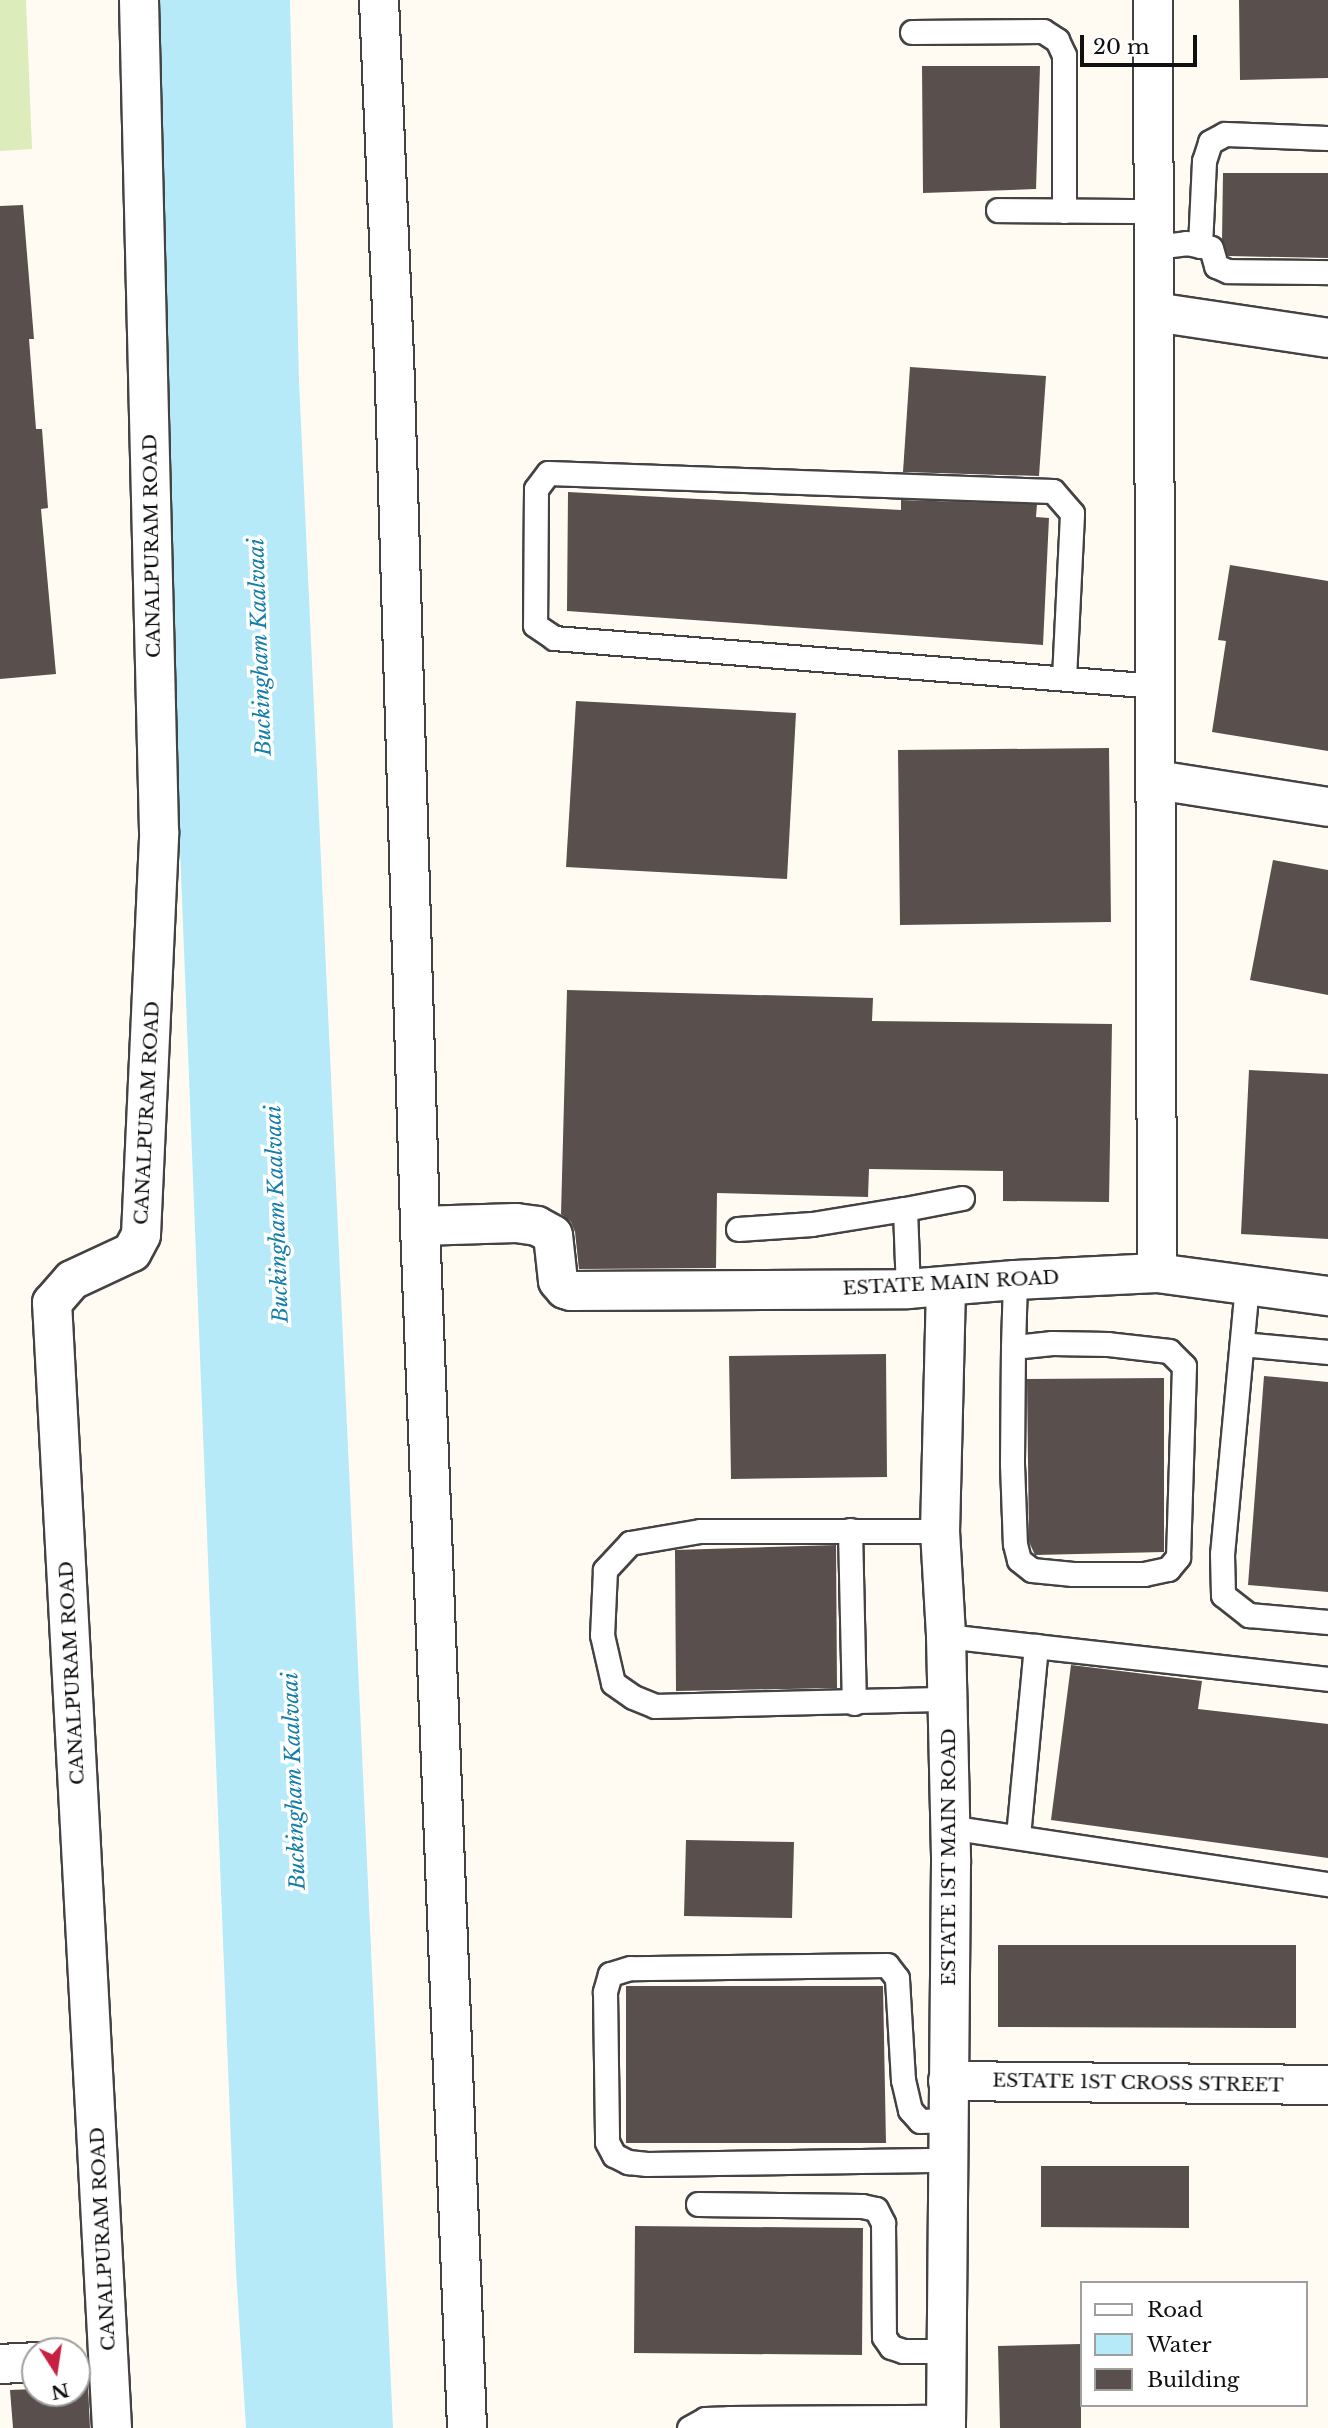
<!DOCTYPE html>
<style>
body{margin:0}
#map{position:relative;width:1328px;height:2428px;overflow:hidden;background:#fffbf3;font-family:"Libre Baskerville",serif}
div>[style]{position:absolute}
.green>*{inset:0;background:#dcecba}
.water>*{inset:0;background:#b6eaf9}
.building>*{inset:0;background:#594f4c}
.roads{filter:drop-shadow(2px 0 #434343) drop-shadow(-2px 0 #434343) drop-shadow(0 2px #434343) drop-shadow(0 -2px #434343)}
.lane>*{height:23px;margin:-11.5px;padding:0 11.5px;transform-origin:11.5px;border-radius:11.5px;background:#fff}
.street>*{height:38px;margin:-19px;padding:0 19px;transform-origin:19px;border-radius:19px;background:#fff}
span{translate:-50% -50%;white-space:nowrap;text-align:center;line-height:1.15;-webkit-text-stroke:7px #fff;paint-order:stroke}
.street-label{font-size:19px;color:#101010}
.water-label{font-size:21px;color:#137ea9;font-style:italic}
.legend{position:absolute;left:1080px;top:2281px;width:228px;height:126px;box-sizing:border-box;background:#fff;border:2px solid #9f9f9f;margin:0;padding:9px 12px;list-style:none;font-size:21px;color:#101010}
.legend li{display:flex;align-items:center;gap:14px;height:35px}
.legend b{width:35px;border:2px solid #9f9f9f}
.north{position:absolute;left:21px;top:2337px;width:70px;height:70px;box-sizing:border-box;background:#fff;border:2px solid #9f9f9f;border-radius:50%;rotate:168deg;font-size:19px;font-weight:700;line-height:28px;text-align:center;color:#101010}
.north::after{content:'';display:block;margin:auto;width:24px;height:32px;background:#c72142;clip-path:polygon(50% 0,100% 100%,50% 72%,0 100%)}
.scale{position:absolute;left:1080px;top:35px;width:117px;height:32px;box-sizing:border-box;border:4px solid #101010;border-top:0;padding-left:9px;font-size:21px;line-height:24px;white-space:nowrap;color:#101010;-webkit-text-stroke:5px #fff;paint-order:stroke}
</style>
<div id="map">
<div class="green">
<div style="clip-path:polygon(0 0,26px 0,32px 149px,0 151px)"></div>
</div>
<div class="water">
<div style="clip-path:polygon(152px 0,290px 0,299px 380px,393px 2428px,246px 2428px,236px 2271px,162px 392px)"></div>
</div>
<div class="building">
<div style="clip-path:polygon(1239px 0,1328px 0,1328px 78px,1240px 80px)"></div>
<div style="clip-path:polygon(922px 66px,1040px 66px,1036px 189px,923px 193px)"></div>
<div style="clip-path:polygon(1223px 173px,1328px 173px,1328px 258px,1228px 256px,1222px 240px)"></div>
<div style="clip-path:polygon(23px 205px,34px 339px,29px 339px,36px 429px,42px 429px,48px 508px,41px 509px,56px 674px,0 679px,0 206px)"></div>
<div style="clip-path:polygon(910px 367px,1046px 376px,1039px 476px,903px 472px)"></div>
<div style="clip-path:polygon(568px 492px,901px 510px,901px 500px,1037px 504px,1036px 517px,1049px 518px,1043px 645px,567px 611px)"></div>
<div style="clip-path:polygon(1230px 565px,1328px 581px,1328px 751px,1212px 732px,1226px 641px,1218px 640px)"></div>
<div style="clip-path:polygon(576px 701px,796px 713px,787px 879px,566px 867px)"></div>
<div style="clip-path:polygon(1109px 748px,1111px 922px,900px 925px,898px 750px)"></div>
<div style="clip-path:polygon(1273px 860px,1328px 870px,1328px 995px,1250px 980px)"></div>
<div style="clip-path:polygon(567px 990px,873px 998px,872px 1021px,1112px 1024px,1109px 1202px,1003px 1201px,1003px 1171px,869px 1169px,868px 1197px,717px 1193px,716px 1268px,579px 1269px,575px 1232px,571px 1222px,561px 1214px)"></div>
<div style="clip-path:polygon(1249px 1070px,1328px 1074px,1328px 1239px,1241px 1234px)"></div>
<div style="clip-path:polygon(886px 1354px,887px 1477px,731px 1479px,729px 1356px)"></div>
<div style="clip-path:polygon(1264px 1376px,1328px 1382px,1328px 1592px,1248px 1585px)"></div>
<div style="clip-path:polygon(1164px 1378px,1164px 1552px,1035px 1555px,1029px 1542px,1027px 1379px)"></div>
<div style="clip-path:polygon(836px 1545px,837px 1688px,676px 1691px,675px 1550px)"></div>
<div style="clip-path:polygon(1071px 1665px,1202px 1681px,1198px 1709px,1328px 1724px,1328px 1858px,1051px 1820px)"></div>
<div style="clip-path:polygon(686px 1840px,794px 1842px,792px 1918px,684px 1916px)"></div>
<div style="clip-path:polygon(998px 1945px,1296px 1945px,1296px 2028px,998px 2027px)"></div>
<div style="clip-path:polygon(626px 1986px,883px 1986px,886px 2143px,626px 2143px)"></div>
<div style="clip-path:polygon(1041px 2166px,1189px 2166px,1189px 2228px,1041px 2227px)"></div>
<div style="clip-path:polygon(635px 2226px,863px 2228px,862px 2355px,634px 2353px)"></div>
<div style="clip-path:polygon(1081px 2344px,1081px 2428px,1000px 2428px,998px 2346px)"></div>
<div style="clip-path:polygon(88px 2385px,90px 2428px,13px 2428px,10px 2390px,35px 2389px,35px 2393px,77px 2393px,77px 2386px)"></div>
</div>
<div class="roads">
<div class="lane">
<div style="left:912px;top:32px;width:131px;rotate:-0.4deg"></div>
<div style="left:1043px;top:31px;width:17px;rotate:33deg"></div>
<div style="left:1057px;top:40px;width:17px;rotate:65deg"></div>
<div style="left:1064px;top:55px;width:156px;rotate:90deg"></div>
<div style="left:998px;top:210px;width:156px;rotate:0.4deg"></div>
<div style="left:1200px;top:246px;width:85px;rotate:-87.3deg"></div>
<div style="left:1204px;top:161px;width:20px;rotate:-72deg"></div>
<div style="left:1210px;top:142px;width:17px;rotate:-28deg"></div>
<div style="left:1225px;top:134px;width:103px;rotate:2.2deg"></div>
<div style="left:1155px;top:247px;width:31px;rotate:-7deg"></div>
<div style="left:1186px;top:243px;width:25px;rotate:11deg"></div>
<div style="left:1211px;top:248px;width:19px;rotate:74deg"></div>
<div style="left:1216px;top:266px;width:13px;rotate:23deg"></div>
<div style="left:1228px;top:271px;width:100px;rotate:0.6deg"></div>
<div style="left:1064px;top:678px;width:165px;rotate:-87.2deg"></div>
<div style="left:1072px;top:513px;width:29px;rotate:-131deg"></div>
<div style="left:1053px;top:491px;width:505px;rotate:-177.96deg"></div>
<div style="left:548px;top:473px;width:20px;rotate:127deg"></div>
<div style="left:536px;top:489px;width:136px;rotate:90.4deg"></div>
<div style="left:535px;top:625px;width:23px;rotate:34deg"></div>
<div style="left:554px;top:638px;width:604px;rotate:4.56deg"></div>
<div style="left:905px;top:1209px;width:58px;rotate:-10.9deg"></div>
<div style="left:738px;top:1229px;width:74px;rotate:-3.9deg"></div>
<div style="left:812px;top:1224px;width:94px;rotate:-9.2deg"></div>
<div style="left:905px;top:1209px;width:80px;rotate:87.9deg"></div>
<div style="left:1247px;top:1285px;width:270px;rotate:95.3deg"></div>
<div style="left:1222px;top:1554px;width:41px;rotate:88.6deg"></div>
<div style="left:1223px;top:1595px;width:33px;rotate:38deg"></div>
<div style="left:1249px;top:1615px;width:79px;rotate:5.1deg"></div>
<div style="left:1242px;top:1344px;width:86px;rotate:5.3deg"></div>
<div style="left:1013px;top:1347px;width:117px;rotate:90.5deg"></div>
<div style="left:1012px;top:1464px;width:80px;rotate:87.9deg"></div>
<div style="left:1015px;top:1544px;width:16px;rotate:76deg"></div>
<div style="left:1019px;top:1560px;width:16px;rotate:38deg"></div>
<div style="left:1032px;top:1570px;width:41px;rotate:5.6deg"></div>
<div style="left:1073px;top:1574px;width:71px"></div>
<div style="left:1144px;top:1574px;width:25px;rotate:-12deg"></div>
<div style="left:1168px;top:1569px;width:16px;rotate:-50deg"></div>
<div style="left:1178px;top:1557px;width:191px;rotate:-88.2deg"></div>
<div style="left:1184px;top:1366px;width:21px;rotate:-135deg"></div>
<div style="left:1169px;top:1351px;width:61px;rotate:-173.5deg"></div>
<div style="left:1108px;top:1344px;width:56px;rotate:-179deg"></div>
<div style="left:1052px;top:1343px;width:39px;rotate:174deg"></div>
<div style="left:1013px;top:1347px;width:67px;rotate:-88.3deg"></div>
<div style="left:850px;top:1530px;width:173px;rotate:88.7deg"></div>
<div style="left:940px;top:1531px;width:240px;rotate:180deg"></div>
<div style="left:700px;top:1531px;width:71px;rotate:170.3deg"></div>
<div style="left:630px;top:1543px;width:37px;rotate:133deg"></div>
<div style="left:605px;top:1570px;width:65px;rotate:92.6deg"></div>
<div style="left:602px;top:1635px;width:49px;rotate:77.1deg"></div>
<div style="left:613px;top:1683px;width:24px;rotate:35deg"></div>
<div style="left:633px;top:1697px;width:24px;rotate:22deg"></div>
<div style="left:655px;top:1706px;width:293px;rotate:-1.4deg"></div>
<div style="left:946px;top:1636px;width:384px;rotate:6.4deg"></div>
<div style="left:949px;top:1827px;width:383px;rotate:8.6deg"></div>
<div style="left:1018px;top:1836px;width:191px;rotate:-84.6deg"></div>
<div style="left:949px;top:2120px;width:29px;rotate:178deg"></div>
<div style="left:920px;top:2121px;width:15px;rotate:-132deg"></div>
<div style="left:910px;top:2110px;width:31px;rotate:-103deg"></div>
<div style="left:903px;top:2080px;width:102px;rotate:-93.4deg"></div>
<div style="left:897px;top:1978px;width:16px;rotate:-128deg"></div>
<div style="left:887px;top:1965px;width:257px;rotate:179.3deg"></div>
<div style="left:630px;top:1968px;width:21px;rotate:163deg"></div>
<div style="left:610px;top:1974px;width:19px;rotate:106deg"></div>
<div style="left:605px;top:1992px;width:150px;rotate:89.2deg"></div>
<div style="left:607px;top:2142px;width:15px;rotate:62deg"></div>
<div style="left:614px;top:2155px;width:16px;rotate:27deg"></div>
<div style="left:628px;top:2162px;width:19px;rotate:6deg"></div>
<div style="left:647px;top:2164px;width:302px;rotate:-0.8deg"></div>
<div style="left:698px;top:2204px;width:164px;rotate:0.7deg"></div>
<div style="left:862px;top:2206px;width:14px;rotate:12deg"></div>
<div style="left:876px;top:2209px;width:16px;rotate:63deg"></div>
<div style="left:883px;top:2223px;width:114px;rotate:89.5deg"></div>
<div style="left:884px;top:2337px;width:12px;rotate:55deg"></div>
<div style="left:891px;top:2347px;width:13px;rotate:18deg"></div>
<div style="left:903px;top:2351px;width:44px"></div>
<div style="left:689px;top:2428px;width:18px;rotate:-29deg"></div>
<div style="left:705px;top:2419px;width:24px;rotate:-2deg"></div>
<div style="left:729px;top:2418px;width:217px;rotate:-0.3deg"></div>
</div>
<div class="street">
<div style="left:379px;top:0;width:353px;rotate:87.6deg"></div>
<div style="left:394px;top:353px;width:873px;rotate:88.29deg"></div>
<div style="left:420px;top:1226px;width:1203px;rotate:87.76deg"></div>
<div style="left:1153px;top:0;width:1273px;rotate:89.82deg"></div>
<div style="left:1155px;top:312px;width:175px;rotate:8.5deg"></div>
<div style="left:1156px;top:780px;width:174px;rotate:8.9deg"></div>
<div style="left:420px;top:1226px;width:96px;rotate:-1.8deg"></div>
<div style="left:516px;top:1223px;width:21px;rotate:8deg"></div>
<div style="left:537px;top:1226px;width:18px;rotate:29deg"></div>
<div style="left:553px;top:1235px;width:46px;rotate:83.8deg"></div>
<div style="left:558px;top:1281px;width:11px;rotate:49deg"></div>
<div style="left:565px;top:1289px;width:6px;rotate:18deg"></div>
<div style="left:571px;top:1291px;width:337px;rotate:-0.3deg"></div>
<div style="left:908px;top:1289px;width:107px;rotate:-4.8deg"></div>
<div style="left:1015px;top:1280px;width:142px;rotate:-2.8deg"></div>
<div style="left:1157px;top:1273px;width:173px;rotate:7.7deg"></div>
<div style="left:946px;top:1287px;width:244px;rotate:91.4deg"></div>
<div style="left:940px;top:1531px;width:105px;rotate:86.7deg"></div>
<div style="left:946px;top:1636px;width:227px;rotate:88.7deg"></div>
<div style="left:951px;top:1863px;width:565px;rotate:90.51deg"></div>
<div style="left:948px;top:2081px;width:380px;rotate:0.6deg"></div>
<div style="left:0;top:2364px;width:35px;rotate:-3deg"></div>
<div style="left:112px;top:2428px;width:1127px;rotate:-93.05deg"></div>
<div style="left:52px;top:1303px;width:30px;rotate:-49deg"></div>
<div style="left:72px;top:1280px;width:66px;rotate:-25deg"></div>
<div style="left:132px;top:1252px;width:19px;rotate:-62deg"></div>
<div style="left:141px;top:1235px;width:404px;rotate:-87.4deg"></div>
<div style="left:159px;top:831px;width:831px;rotate:-91.38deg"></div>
</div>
</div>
<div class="street-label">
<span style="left:152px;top:546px;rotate:-91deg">CANALPURAM ROAD</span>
<span style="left:147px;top:1113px;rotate:-87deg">CANALPURAM ROAD</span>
<span style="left:951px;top:1283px;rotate:-3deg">ESTATE MAIN ROAD</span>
<span style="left:72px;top:1673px;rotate:-93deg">CANALPURAM ROAD</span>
<span style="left:949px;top:1857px;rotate:-90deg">ESTATE 1ST MAIN ROAD</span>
<span style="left:1138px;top:2083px;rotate:1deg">ESTATE 1ST CROSS STREET</span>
<span style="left:103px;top:2239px;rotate:-93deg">CANALPURAM ROAD</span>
</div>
<div class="water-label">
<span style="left:260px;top:647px;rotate:-92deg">Buckingham Kaalvaai</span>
<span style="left:277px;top:1214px;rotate:-92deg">Buckingham Kaalvaai</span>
<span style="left:294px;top:1781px;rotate:-92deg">Buckingham Kaalvaai</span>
</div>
<ul class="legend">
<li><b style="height:9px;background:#fff"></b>Road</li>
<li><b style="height:19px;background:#b6eaf9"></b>Water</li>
<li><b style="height:19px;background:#594f4c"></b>Building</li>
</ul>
<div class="north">N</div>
<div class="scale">20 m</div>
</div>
